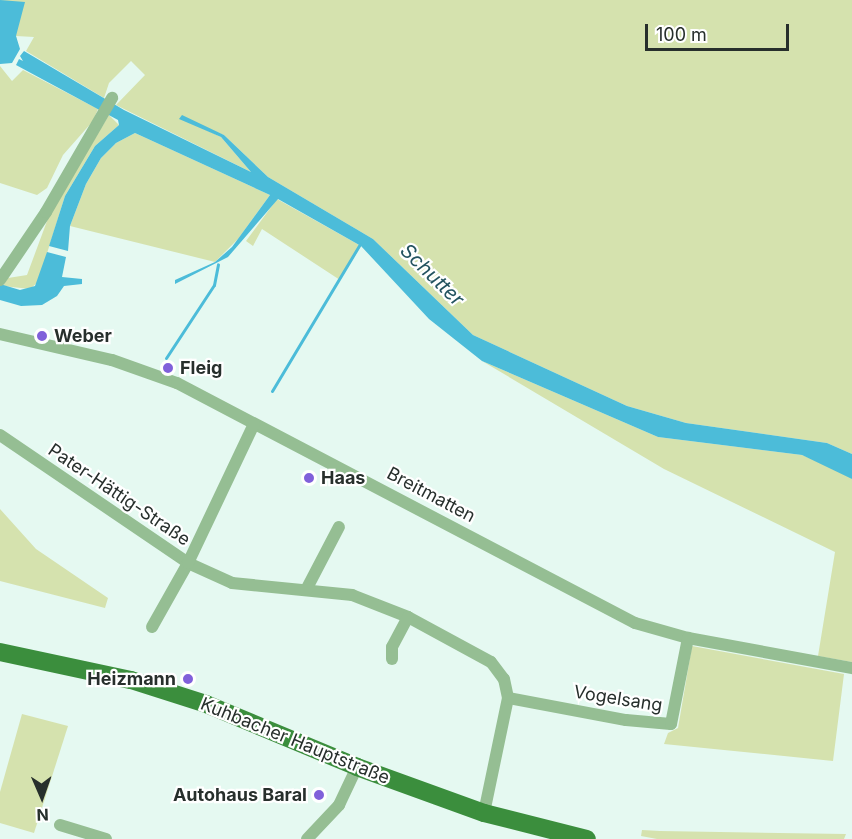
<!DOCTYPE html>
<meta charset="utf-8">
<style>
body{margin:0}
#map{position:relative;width:852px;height:839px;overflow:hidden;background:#e5f9f1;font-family:Inter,sans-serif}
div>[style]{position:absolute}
.green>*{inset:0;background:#d5e2ae}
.water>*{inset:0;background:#4cbcd9}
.stream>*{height:3px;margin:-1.5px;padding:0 1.5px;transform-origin:1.5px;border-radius:1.5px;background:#4cbcd9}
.street>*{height:12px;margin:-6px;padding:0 6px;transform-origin:6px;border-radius:6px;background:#95be93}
.primary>*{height:18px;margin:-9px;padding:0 9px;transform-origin:9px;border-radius:9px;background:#3b8e3d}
.dots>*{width:16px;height:16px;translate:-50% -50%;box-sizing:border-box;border:3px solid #fff;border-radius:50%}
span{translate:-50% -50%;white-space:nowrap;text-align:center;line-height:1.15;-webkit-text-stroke:4.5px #fff;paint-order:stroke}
.poi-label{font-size:18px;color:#272f2c;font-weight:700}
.left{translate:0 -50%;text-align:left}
.right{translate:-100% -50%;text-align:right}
.street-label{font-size:18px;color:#272f2c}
.water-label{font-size:20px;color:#245460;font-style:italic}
.north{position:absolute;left:12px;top:767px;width:60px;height:60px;-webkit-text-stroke:4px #fff;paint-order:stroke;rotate:178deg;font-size:16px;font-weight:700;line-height:24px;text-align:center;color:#272f2c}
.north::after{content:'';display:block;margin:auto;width:21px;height:27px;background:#272f2c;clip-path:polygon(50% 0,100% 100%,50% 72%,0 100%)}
.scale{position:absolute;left:645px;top:24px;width:144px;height:27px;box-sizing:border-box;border:3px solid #272f2c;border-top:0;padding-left:8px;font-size:18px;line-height:21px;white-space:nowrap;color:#272f2c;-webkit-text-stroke:4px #fff;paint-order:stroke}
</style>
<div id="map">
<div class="green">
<div style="clip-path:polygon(0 0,852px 0,852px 454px,827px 443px,686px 423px,627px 406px,473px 335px,373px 239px,268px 177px,224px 135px,185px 120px,221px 137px,251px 172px,116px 105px,145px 75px,131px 61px,109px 83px,104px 98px,26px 51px,34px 37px,16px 36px,18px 47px)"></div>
<div style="clip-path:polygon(0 66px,12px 81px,23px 70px,98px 109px,93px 121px,63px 155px,47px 188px,37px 195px,0 183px)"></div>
<div style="clip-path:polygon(109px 115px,119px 125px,95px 146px,65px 196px,38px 282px,30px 289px,3px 286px,8px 278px,27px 275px,50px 213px)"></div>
<div style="clip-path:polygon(135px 133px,270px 195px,238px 239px,215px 262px,70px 226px,86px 184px,101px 158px,116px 143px)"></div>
<div style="clip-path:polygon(277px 199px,361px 246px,340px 280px,262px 229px,253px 246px,246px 241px)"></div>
<div style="clip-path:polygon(482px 361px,658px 437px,802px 455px,845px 472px,852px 479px,852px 662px,818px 656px,835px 552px,664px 469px)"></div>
<div style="clip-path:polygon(0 509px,36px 549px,108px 598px,105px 608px,0 581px)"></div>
<div style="clip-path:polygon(692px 646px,844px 674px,833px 761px,664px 744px,668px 733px,678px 728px)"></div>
<div style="clip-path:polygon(22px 714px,68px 726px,34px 833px,0 823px,0 792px)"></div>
<div style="clip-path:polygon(642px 830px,660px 831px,846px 834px,844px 839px,657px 839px,641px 836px)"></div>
</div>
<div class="water">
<div style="clip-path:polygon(0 0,25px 2px,16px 36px,20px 49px,12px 63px,0 64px)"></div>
<div style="clip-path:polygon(24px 51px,124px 110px,251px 172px,221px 137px,179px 119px,182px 115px,224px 135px,268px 177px,373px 239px,473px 335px,627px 406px,686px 423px,827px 443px,852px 454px,852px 479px,802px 455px,658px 437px,482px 361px,429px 319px,361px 246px,278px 199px,228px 257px,175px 284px,175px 280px,215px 262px,232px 247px,270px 195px,135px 133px,116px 143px,101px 158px,86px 184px,70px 226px,68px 251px,49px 246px,65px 196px,95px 146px,119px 125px,118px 120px,16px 65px,19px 59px,23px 61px,20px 56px)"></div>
<div style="clip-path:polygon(47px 252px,66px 257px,62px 277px,82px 279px,82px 284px,64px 286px,57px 296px,42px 305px,21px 306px,0 300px,0 284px,20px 290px,35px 286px)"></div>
</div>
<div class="stream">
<div style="left:166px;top:358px;width:87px;rotate:-56.7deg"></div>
<div style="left:214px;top:285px;width:21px;rotate:-79deg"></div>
<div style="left:272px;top:391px;width:171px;rotate:-59.1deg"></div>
</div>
<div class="street">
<div style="left:0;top:280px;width:82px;rotate:-55.9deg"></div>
<div style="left:46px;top:212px;width:132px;rotate:-59.9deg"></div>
<div style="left:0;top:334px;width:115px;rotate:13.1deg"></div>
<div style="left:112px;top:360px;width:69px;rotate:19.5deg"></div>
<div style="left:177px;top:383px;width:517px;rotate:27.66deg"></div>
<div style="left:635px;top:623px;width:55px;rotate:15.8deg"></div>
<div style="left:688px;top:638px;width:167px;rotate:10.4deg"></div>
<div style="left:0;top:435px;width:227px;rotate:34.2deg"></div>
<div style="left:188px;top:563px;width:48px;rotate:24.4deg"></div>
<div style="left:232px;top:583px;width:121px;rotate:5.7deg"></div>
<div style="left:352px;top:595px;width:60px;rotate:21.4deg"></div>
<div style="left:408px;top:617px;width:94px;rotate:28.5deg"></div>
<div style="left:491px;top:662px;width:21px;rotate:53deg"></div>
<div style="left:504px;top:679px;width:19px;rotate:78deg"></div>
<div style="left:508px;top:698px;width:117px;rotate:101.8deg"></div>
<div style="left:306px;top:590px;width:71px;rotate:-62.4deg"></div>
<div style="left:152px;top:627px;width:73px;rotate:-60.6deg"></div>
<div style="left:188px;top:563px;width:154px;rotate:-64.6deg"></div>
<div style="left:392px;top:659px;width:12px;rotate:-90deg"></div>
<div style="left:392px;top:647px;width:34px;rotate:-62deg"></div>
<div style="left:508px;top:698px;width:120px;rotate:10.6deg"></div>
<div style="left:626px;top:720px;width:45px;rotate:5.1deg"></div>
<div style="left:671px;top:724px;width:88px;rotate:-78.8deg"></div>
<div style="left:60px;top:825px;width:48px;rotate:16.9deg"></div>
<div style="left:307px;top:839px;width:47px;rotate:-46.7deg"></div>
<div style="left:339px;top:805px;width:42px;rotate:-64.7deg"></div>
</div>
<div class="primary">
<div style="left:0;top:652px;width:134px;rotate:12.1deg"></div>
<div style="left:131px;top:680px;width:79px;rotate:17.7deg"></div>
<div style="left:206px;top:704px;width:164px;rotate:22.6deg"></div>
<div style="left:357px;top:767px;width:135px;rotate:19.9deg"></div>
<div style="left:484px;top:813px;width:106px;rotate:14.2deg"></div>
</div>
<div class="dots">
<div style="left:42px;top:336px;background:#8060da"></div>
<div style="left:168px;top:368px;background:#8060da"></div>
<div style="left:309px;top:478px;background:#8060da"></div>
<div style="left:188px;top:679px;background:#8060da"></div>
<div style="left:319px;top:795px;background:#8060da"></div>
</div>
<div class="poi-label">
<span class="left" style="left:54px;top:336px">Weber</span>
<span class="left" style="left:180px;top:368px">Fleig</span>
<span class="left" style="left:321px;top:478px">Haas</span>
<span class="right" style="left:176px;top:679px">Heizmann</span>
<span class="right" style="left:307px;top:795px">Autohaus Baral</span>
</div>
<div class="street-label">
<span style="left:119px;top:495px;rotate:34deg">Pater-Hättig-Straße</span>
<span style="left:431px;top:495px;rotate:28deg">Breitmatten</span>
<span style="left:618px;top:699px;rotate:9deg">Vogelsang</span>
<span style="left:295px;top:741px;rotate:22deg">Kuhbacher Hauptstraße</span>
</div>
<div class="water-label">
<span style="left:432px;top:275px;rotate:44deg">Schutter</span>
</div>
<div class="north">N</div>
<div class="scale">100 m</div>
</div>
